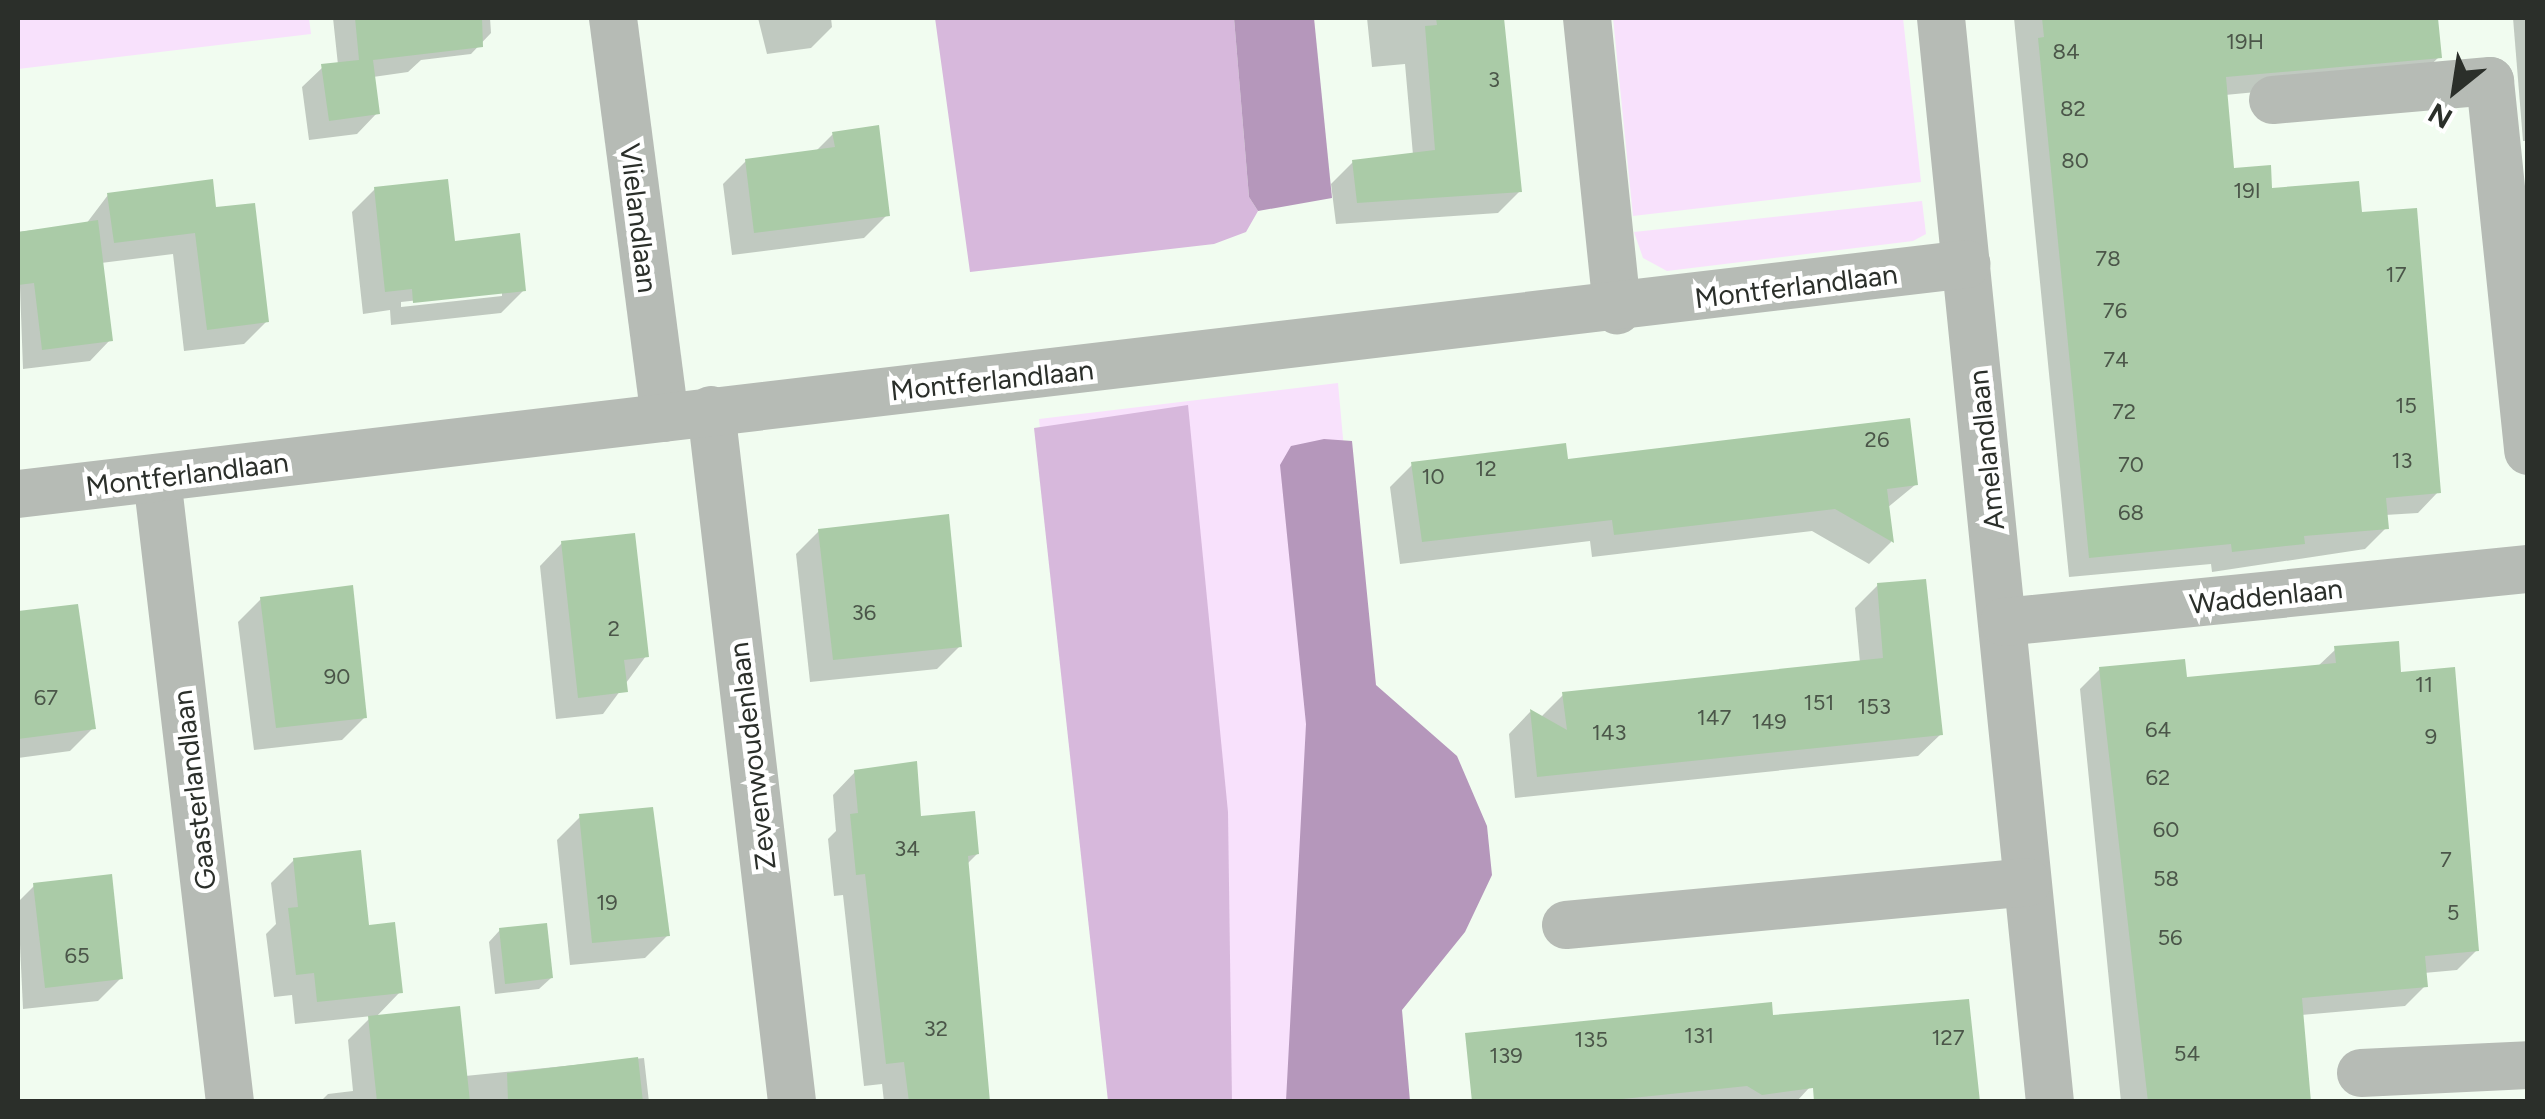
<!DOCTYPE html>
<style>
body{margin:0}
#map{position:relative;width:2545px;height:1119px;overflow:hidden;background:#f1fcf0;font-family:Figtree,sans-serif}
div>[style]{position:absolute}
.green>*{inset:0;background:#f8e1fc}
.forest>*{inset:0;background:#d7b8dc}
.water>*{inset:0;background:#b597bb}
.shadow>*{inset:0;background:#0003}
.building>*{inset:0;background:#aacba7}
.minor>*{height:48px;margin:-24px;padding:0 24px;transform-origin:24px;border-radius:24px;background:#b6bbb5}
span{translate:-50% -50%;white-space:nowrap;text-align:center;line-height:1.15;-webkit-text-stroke:9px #fff;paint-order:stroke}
.number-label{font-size:22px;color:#4b5649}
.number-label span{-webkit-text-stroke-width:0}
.street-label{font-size:28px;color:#2b2f2a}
.frame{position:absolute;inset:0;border:20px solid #2b2f2a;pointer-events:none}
.north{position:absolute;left:2405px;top:40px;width:100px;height:100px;-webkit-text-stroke:8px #fff;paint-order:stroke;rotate:210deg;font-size:28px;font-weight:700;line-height:40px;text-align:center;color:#2b2f2a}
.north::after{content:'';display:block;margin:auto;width:35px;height:45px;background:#2b2f2a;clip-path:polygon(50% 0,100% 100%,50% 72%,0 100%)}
</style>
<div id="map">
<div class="green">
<div style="clip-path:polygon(18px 18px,309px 18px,311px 34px,18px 69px)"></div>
<div style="clip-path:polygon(1613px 18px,1903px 18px,1921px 182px,1633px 216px)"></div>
<div style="clip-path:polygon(1922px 201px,1926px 234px,1913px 241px,1667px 271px,1643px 258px,1634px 232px)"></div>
<div style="clip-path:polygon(1338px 383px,1403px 1101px,1111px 1101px,1039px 419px)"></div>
</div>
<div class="forest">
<div style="clip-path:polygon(935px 18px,1234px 18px,1249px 197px,1258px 211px,1246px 232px,1214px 244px,970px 272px)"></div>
<div style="clip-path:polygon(1188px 405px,1228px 812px,1232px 1101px,1108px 1101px,1034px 428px)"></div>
</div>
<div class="water">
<div style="clip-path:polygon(1234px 18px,1314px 18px,1332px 198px,1258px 211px,1249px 197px)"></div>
<div style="clip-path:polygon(1324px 439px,1352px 441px,1376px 685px,1457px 756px,1487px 826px,1492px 875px,1465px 932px,1402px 1010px,1410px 1101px,1286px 1101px,1306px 724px,1280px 465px,1291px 446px)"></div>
</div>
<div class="shadow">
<div style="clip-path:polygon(333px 18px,490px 18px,491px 33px,471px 54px,421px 60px,408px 72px,373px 77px,377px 113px,357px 134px,309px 140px,302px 87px,323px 67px,338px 65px)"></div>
<div style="clip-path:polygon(758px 18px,831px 18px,832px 27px,811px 48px,767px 54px)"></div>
<div style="clip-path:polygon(1367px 18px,1502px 18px,1520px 191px,1498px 213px,1336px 224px,1331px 184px,1353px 162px,1413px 155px,1405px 64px,1372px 67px)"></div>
<div style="clip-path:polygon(2014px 18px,2435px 18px,2439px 57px,2418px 77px,2225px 95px,2232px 171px,2270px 190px,2360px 215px,2438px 492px,2418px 513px,2385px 515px,2386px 528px,2365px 549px,2212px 572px,2211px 564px,2069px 577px)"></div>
<div style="clip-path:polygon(2513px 18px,2528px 18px,2528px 141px,2523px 141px)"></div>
<div style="clip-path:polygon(833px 134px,887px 215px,864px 238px,732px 255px,723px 184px,746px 161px,815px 152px)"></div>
<div style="clip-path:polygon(evenodd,375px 189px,524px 290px,501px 313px,391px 325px,390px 310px,363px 314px,352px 212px,375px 189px,502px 291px,502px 296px,401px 307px,401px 302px,502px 291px)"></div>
<div style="clip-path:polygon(108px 195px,214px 209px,267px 321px,244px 344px,184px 351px,173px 254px,101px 263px,110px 340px,90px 361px,23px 369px,18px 232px,86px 224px)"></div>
<div style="clip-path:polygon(1566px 462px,1915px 485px,1887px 508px,1891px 542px,1869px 564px,1812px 531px,1592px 557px,1590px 541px,1400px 564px,1390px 487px,1413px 464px)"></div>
<div style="clip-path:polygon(819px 531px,960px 646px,937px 669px,810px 682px,796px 554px)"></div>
<div style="clip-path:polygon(562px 543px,646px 656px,603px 714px,556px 719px,540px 566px)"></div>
<div style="clip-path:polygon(1878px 585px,1941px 734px,1918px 756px,1515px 798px,1509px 734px,1530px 712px,1540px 718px,1563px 695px,1860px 663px,1855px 608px)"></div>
<div style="clip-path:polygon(261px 599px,365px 717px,342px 740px,254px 750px,238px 622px)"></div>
<div style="clip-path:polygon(76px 607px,93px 728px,70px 751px,18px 758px,18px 613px)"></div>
<div style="clip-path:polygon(2336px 649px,2399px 675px,2477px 950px,2457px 970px,2424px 973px,2425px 986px,2405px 1006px,2301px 1015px,2309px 1102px,2121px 1102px,2080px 689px,2100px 669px,2184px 680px,2316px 668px)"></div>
<div style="clip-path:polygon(855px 772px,977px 854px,967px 864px,988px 1102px,884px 1102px,882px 1084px,864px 1086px,843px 895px,834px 896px,828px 839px,836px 831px,833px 795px)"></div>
<div style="clip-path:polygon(580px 817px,668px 935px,645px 958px,570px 965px,557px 840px)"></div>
<div style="clip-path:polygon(294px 860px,367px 928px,400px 992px,375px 1018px,465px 1076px,644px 1058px,649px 1102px,320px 1102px,328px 1094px,353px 1091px,348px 1040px,372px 1016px,295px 1024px,292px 995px,274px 997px,266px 934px,276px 924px,271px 883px)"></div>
<div style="clip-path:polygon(34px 886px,121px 978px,98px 1001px,23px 1009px,18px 902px)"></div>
<div style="clip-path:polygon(500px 930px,551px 978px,539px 989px,495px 994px,489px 942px)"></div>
<div style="clip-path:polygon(1771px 1018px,1810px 1087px,1796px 1102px,1501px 1102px)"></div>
<div style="clip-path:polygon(2528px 1099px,2528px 1102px,2493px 1102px)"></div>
</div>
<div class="building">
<div style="clip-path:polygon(355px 18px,482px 18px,483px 47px,373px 60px,380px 114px,329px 121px,321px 64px,359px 60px)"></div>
<div style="clip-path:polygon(1436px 18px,1504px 18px,1522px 192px,1357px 203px,1352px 160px,1435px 150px,1425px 26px,1437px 25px)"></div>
<div style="clip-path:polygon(2042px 18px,2438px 18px,2442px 58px,2226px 77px,2234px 168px,2271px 165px,2272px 188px,2359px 181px,2362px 212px,2417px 208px,2441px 493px,2386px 498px,2389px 529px,2304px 536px,2305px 544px,2232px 552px,2231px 544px,2089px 558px,2038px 38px,2044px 37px)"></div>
<div style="clip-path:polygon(879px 125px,890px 216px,754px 233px,745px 159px,835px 147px,832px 132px)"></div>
<div style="clip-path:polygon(213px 179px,216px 207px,255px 203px,269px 322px,207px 330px,195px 233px,114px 243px,107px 193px)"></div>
<div style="clip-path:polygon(448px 179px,455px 241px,520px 233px,526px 291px,413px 303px,412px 289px,385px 292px,374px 187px)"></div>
<div style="clip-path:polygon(98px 220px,113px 341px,42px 350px,34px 283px,18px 285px,18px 232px)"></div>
<div style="clip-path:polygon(1910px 418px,1918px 485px,1887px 489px,1894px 543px,1835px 509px,1614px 535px,1612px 520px,1422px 542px,1411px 462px,1566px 443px,1568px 459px)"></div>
<div style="clip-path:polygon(949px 514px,962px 647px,833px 660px,818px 529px)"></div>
<div style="clip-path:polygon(635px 533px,649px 657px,624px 660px,628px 692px,578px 698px,561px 541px)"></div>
<div style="clip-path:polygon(1926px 579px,1943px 735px,1537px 777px,1530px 709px,1567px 730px,1562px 692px,1883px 658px,1877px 583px)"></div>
<div style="clip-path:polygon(353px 585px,367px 718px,276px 728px,260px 597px)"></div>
<div style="clip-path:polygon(78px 604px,96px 729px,18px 739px,18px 611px)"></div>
<div style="clip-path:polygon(2399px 641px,2401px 672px,2455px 667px,2479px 951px,2425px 956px,2428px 987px,2302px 998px,2311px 1102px,2148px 1102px,2099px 667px,2185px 659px,2187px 677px,2336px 663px,2334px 646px)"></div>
<div style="clip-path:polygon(917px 761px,921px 816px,975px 811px,979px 854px,968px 856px,990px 1102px,909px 1102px,904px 1062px,886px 1064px,865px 874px,856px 875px,850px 814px,858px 813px,854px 770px)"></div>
<div style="clip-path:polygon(653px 807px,670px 936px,592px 943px,579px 814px)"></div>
<div style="clip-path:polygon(361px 850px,369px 925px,395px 922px,403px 993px,317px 1002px,314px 973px,296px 975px,288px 908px,298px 907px,293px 858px)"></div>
<div style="clip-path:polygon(112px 874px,123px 979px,45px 988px,33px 883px)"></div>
<div style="clip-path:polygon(547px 923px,553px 978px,505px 984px,499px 928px)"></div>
<div style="clip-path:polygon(1969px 999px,1980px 1102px,1814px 1102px,1813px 1088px,1762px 1095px,1747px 1086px,1594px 1102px,1472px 1102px,1465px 1033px,1772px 1002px,1773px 1015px)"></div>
<div style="clip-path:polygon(460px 1006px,470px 1102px,377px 1102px,368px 1016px)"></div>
<div style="clip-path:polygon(638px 1057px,643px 1102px,508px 1102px,507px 1073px)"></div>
</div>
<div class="minor">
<div style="left:613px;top:18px;width:403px;rotate:82.6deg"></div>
<div style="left:1587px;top:18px;width:294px;rotate:84.1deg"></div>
<div style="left:1941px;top:18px;width:1089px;rotate:84.26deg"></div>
<div style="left:2273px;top:100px;width:218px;rotate:-5deg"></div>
<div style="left:2490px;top:81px;width:372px;rotate:84.1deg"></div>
<div style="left:711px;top:410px;width:697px;rotate:83.32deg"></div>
<div style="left:157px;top:478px;width:628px;rotate:83.33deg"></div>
<div style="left:18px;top:494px;width:1962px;rotate:-6.73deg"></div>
<div style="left:2004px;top:622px;width:527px;rotate:-5.78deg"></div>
<div style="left:1566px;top:925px;width:463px;rotate:-5.3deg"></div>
<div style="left:2361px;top:1073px;width:167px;rotate:-2.7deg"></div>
</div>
<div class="number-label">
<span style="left:2245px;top:42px">19H</span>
<span style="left:2066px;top:52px">84</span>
<span style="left:1494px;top:80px">3</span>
<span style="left:2073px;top:109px">82</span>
<span style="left:2075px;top:161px">80</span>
<span style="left:2247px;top:191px">19I</span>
<span style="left:2108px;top:259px">78</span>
<span style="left:2396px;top:275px">17</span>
<span style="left:2115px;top:311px">76</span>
<span style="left:2116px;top:360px">74</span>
<span style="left:2406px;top:406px">15</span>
<span style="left:2124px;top:412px">72</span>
<span style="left:1877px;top:440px">26</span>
<span style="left:2402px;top:461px">13</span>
<span style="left:2131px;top:465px">70</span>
<span style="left:1486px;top:469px">12</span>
<span style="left:1433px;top:477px">10</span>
<span style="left:2131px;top:513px">68</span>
<span style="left:864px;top:613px">36</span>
<span style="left:614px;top:629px">2</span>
<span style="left:337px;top:677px">90</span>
<span style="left:2424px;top:685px">11</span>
<span style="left:46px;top:698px">67</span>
<span style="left:1819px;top:703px">151</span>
<span style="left:1874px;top:707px">153</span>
<span style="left:1714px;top:718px">147</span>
<span style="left:1769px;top:722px">149</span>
<span style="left:2158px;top:730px">64</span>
<span style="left:1609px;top:733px">143</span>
<span style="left:2431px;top:737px">9</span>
<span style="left:2158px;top:778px">62</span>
<span style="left:2166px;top:830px">60</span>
<span style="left:907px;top:849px">34</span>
<span style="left:2446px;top:860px">7</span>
<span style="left:2166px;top:879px">58</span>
<span style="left:607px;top:903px">19</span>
<span style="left:2453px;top:913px">5</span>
<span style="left:2170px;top:938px">56</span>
<span style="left:77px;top:956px">65</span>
<span style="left:936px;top:1029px">32</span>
<span style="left:1699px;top:1036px">131</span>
<span style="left:1948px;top:1038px">127</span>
<span style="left:1591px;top:1040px">135</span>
<span style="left:2187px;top:1054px">54</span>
<span style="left:1506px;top:1056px">139</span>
</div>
<div class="street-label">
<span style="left:639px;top:218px;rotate:83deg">Vlielandlaan</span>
<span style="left:1796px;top:286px;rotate:-7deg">Montferlandlaan</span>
<span style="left:992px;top:380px;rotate:-6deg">Montferlandlaan</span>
<span style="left:1986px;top:450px;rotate:-96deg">Amelandlaan</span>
<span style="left:187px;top:474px;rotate:-7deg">Montferlandlaan</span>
<span style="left:2266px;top:596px;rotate:-6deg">Waddenlaan</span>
<span style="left:752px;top:756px;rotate:-97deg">Zevenwoudenlaan</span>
<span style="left:194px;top:790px;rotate:-97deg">Gaasterlandlaan</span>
</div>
<div class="frame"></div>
<div class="north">N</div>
</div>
